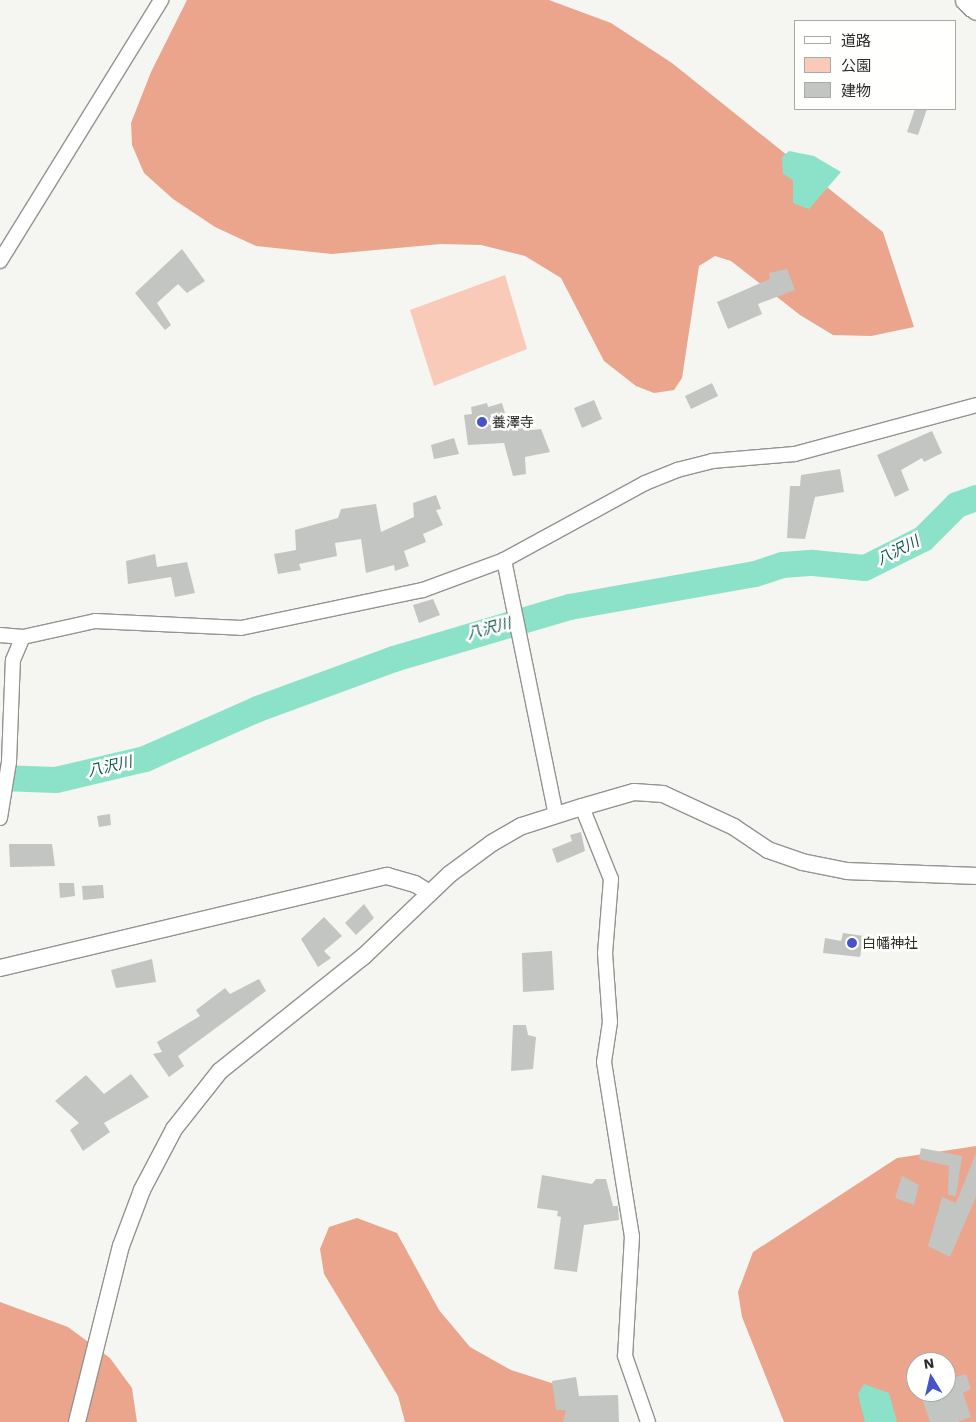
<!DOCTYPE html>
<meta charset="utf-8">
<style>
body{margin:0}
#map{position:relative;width:976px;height:1422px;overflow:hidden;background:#f5f5f2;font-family:"Work Sans","Noto Sans JP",sans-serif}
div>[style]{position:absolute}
.green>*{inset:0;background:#facab9}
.forest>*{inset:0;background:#eba58c}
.water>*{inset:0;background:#8ce2c8}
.river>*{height:26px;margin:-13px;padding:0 13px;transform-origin:13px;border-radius:13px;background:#8ce2c8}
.building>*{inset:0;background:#c3c5c3}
.roads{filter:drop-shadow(1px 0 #939390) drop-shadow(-1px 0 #939390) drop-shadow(0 1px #939390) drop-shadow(0 -1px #939390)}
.minor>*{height:14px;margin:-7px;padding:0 7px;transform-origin:7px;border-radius:7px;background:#fff}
.tertiary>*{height:16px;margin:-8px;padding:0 8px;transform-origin:8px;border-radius:8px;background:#fff}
.primary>*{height:21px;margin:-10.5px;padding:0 10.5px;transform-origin:10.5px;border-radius:10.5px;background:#fff}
.dots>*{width:14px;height:14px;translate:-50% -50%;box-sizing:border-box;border:2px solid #fffffe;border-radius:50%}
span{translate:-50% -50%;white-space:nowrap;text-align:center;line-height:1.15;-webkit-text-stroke:5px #fffffe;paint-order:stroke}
.poi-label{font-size:14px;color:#2b2c2a}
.left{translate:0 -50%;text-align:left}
.water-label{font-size:15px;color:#0f5746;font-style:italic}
.legend{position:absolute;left:794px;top:20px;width:162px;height:90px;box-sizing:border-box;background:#fffffe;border:1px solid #aaaba9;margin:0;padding:6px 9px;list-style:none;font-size:15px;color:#2b2c2a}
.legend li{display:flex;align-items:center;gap:10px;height:25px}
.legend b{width:25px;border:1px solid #aaaba9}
.north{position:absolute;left:906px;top:1352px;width:50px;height:50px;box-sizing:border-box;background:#fffffe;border:1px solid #aaaba9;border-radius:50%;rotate:351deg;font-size:14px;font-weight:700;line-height:20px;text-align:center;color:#2b2c2a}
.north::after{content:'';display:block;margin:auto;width:18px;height:22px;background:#4754c9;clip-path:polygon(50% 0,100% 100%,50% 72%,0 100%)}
</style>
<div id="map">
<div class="green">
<div style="clip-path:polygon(505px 275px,527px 349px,434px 386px,410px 310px)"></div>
</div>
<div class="forest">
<div style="clip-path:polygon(187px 0,549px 0,611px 23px,672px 63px,883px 232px,914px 327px,871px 336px,833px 335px,800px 315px,731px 261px,715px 256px,699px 266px,682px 378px,674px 390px,654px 393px,636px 386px,604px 361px,561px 278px,525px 256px,481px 245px,441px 244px,332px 254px,256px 246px,215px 227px,173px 199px,144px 173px,132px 145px,131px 123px,151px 72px)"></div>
<div style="clip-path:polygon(evenodd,976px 1146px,976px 1422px,784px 1422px,742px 1317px,738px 1292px,753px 1252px,897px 1158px,976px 1146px,916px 1362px,946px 1362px,946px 1392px,916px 1392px,916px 1362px)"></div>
<div style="clip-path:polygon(357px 1218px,397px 1233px,439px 1310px,470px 1347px,511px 1370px,564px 1387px,586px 1422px,405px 1422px,398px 1396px,324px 1274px,320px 1249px,329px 1227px)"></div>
<div style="clip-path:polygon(0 1302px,68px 1327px,110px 1358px,132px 1388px,137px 1422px,0 1422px)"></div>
</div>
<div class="water">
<div style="clip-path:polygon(789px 151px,814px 156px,841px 172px,809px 209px,793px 203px,793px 180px,783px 174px,782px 157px)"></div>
<div style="clip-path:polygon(864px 1384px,889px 1393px,897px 1422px,865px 1422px,858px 1394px)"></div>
</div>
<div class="river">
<div style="left:0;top:778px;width:56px;rotate:2deg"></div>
<div style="left:56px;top:780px;width:91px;rotate:-13.3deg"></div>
<div style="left:145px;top:759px;width:124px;rotate:-23.9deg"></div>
<div style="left:258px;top:709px;width:145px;rotate:-20.2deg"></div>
<div style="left:394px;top:659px;width:184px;rotate:-16.5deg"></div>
<div style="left:570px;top:607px;width:188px;rotate:-10.1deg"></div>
<div style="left:755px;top:574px;width:28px;rotate:-18deg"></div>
<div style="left:782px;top:565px;width:31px;rotate:-4deg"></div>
<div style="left:813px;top:563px;width:52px;rotate:5.5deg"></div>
<div style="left:865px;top:568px;width:65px;rotate:-26.6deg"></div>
<div style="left:923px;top:539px;width:48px;rotate:-45deg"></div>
<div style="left:957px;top:505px;width:20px;rotate:-20deg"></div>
</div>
<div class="building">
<div style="clip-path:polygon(915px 109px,927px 109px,918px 135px,907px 132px)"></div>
<div style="clip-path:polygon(182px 249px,205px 281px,187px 293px,178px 284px,157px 303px,171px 325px,165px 330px,135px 293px)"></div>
<div style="clip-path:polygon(787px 269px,795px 290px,758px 304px,762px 314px,728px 329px,717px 302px,770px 279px,769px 273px)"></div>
<div style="clip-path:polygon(712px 383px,718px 396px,691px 409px,685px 396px)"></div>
<div style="clip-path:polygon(594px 400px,602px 419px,582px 428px,574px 408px)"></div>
<div style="clip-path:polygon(487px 403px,488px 407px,502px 403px,507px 420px,526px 417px,532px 430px,541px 429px,550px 452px,525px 457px,526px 474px,513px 476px,504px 443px,468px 445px,464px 415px,472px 414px,471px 407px)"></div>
<div style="clip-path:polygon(932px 431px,942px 453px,924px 462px,922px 458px,901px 470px,909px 490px,895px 497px,877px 455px)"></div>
<div style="clip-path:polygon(454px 438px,459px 454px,434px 459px,431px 445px)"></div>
<div style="clip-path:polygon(840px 469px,844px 492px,815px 497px,805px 539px,787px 538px,790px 486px,800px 486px,801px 475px)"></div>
<div style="clip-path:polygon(436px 495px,441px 509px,436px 510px,443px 525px,423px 534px,426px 542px,404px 551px,409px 566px,395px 571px,394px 565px,366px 573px,361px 539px,335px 543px,337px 556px,299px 564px,301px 570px,278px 574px,274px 554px,296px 550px,295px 530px,338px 518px,341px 509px,376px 504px,381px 532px,414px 517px,413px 503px)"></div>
<div style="clip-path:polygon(155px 554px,157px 567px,187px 562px,195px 593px,175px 597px,171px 577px,128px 584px,126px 561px)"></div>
<div style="clip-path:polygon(433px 599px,440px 615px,419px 623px,413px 605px)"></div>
<div style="clip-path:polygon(110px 814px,111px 825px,99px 827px,97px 816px)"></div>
<div style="clip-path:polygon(581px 832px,585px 851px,557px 863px,552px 849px,572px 841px,570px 835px)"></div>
<div style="clip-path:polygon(9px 844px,52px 844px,55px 866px,10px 867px)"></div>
<div style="clip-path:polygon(59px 883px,74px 883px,75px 896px,60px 898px)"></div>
<div style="clip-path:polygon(103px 885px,104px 898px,83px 900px,82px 886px)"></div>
<div style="clip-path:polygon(364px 904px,374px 918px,356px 935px,345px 923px)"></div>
<div style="clip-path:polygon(324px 917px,342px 936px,324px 951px,331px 958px,318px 967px,301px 939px)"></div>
<div style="clip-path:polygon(843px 933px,864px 936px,860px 957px,823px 953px,825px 938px,841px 941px)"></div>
<div style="clip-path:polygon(552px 951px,554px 990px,523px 992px,522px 953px)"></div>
<div style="clip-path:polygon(152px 959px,156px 982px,116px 988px,111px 970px)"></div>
<div style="clip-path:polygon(259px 979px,266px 991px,178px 1056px,184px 1066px,169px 1077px,153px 1054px,162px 1052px,157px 1042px,200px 1016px,196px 1010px,225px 988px,230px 994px)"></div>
<div style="clip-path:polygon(513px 1025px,526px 1025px,528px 1035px,536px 1037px,533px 1069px,511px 1071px)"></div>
<div style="clip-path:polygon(131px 1074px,149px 1097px,104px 1123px,110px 1132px,83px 1151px,70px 1130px,79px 1123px,55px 1101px,86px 1075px,104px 1094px)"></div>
<div style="clip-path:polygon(921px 1148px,962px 1156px,956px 1196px,948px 1195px,949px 1166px,919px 1159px)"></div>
<div style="clip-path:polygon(976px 1153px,976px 1197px,950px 1257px,928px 1246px,942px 1197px,956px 1203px)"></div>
<div style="clip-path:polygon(542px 1175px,592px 1184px,596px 1179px,606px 1179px,613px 1206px,618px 1206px,619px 1220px,584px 1225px,577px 1272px,554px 1269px,561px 1217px,557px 1216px,558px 1211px,537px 1208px)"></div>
<div style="clip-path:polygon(902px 1176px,919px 1185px,914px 1205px,895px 1198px)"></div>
<div style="clip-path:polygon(966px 1374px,971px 1389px,963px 1393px,971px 1417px,957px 1422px,930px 1422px,921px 1396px,946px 1392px,946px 1380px)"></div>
<div style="clip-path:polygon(576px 1377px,579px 1396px,618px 1395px,619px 1422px,563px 1422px,566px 1410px,556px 1410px,552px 1381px)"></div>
</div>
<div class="roads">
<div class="minor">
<div style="left:0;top:261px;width:307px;rotate:-58.3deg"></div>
<div style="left:504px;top:560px;width:260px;rotate:78.5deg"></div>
<div style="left:0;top:635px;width:23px;rotate:5deg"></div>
<div style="left:23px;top:637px;width:74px;rotate:-12.5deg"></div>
<div style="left:95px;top:621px;width:146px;rotate:2.7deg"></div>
<div style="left:241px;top:628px;width:186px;rotate:-11.8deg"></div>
<div style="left:423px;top:590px;width:86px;rotate:-20.3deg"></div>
<div style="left:504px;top:560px;width:161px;rotate:-28.6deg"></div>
<div style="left:645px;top:483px;width:35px;rotate:-22deg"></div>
<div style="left:677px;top:470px;width:36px;rotate:-14deg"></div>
<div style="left:712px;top:461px;width:83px;rotate:-4.8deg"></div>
<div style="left:795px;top:454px;width:188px;rotate:-15.1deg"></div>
<div style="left:582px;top:807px;width:78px;rotate:68.1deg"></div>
<div style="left:611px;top:879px;width:74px;rotate:94.6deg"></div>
<div style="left:605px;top:953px;width:69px;rotate:85.9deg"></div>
<div style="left:610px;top:1022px;width:40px;rotate:98.5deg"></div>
<div style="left:604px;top:1062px;width:176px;rotate:80.9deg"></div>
<div style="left:632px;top:1236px;width:120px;rotate:93.3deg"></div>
<div style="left:625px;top:1356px;width:70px;rotate:70.8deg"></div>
<div style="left:0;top:818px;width:57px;rotate:-80.9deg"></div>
<div style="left:9px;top:762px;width:102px;rotate:-87.8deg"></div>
<div style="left:13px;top:660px;width:25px;rotate:-67deg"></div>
</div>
<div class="tertiary">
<div style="left:0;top:968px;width:398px;rotate:-13.4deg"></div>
<div style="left:387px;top:876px;width:29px;rotate:16deg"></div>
<div style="left:415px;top:884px;width:17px;rotate:31deg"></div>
<div style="left:77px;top:1422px;width:181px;rotate:-76deg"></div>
<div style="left:121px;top:1246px;width:60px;rotate:-69.4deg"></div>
<div style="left:142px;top:1190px;width:69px;rotate:-62.3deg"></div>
<div style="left:174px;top:1129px;width:74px;rotate:-51.6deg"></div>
<div style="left:220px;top:1071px;width:183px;rotate:-38.6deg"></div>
<div style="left:363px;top:957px;width:120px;rotate:-43.7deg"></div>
<div style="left:450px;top:874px;width:52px;rotate:-36.4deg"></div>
<div style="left:492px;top:843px;width:34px;rotate:-30deg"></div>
<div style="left:522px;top:826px;width:63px;rotate:-17.6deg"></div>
<div style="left:582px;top:807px;width:54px;rotate:-16.1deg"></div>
<div style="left:634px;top:792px;width:29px;rotate:4deg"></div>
<div style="left:663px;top:794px;width:78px;rotate:24.9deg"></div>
<div style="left:734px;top:827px;width:41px;rotate:34.1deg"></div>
<div style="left:768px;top:850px;width:36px;rotate:19deg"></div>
<div style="left:802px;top:862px;width:46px;rotate:11.3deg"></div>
<div style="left:847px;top:871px;width:129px;rotate:2.2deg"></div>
</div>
<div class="primary">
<div style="left:966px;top:0;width:13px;rotate:42deg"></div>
</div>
</div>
<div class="dots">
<div style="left:482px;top:422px;background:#4754c9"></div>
<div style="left:852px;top:943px;background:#4754c9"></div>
</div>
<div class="poi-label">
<span class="left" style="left:492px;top:422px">養澤寺</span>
<span class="left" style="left:862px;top:943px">白幡神社</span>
</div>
<div class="water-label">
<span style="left:898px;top:551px;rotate:-27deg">八沢川</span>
<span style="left:489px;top:629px;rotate:-15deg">八沢川</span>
<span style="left:110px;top:767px;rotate:-13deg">八沢川</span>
</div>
<ul class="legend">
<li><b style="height:6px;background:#fff"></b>道路</li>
<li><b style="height:14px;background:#facab9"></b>公園</li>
<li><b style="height:14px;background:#c3c5c3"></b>建物</li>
</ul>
<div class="north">N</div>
</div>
